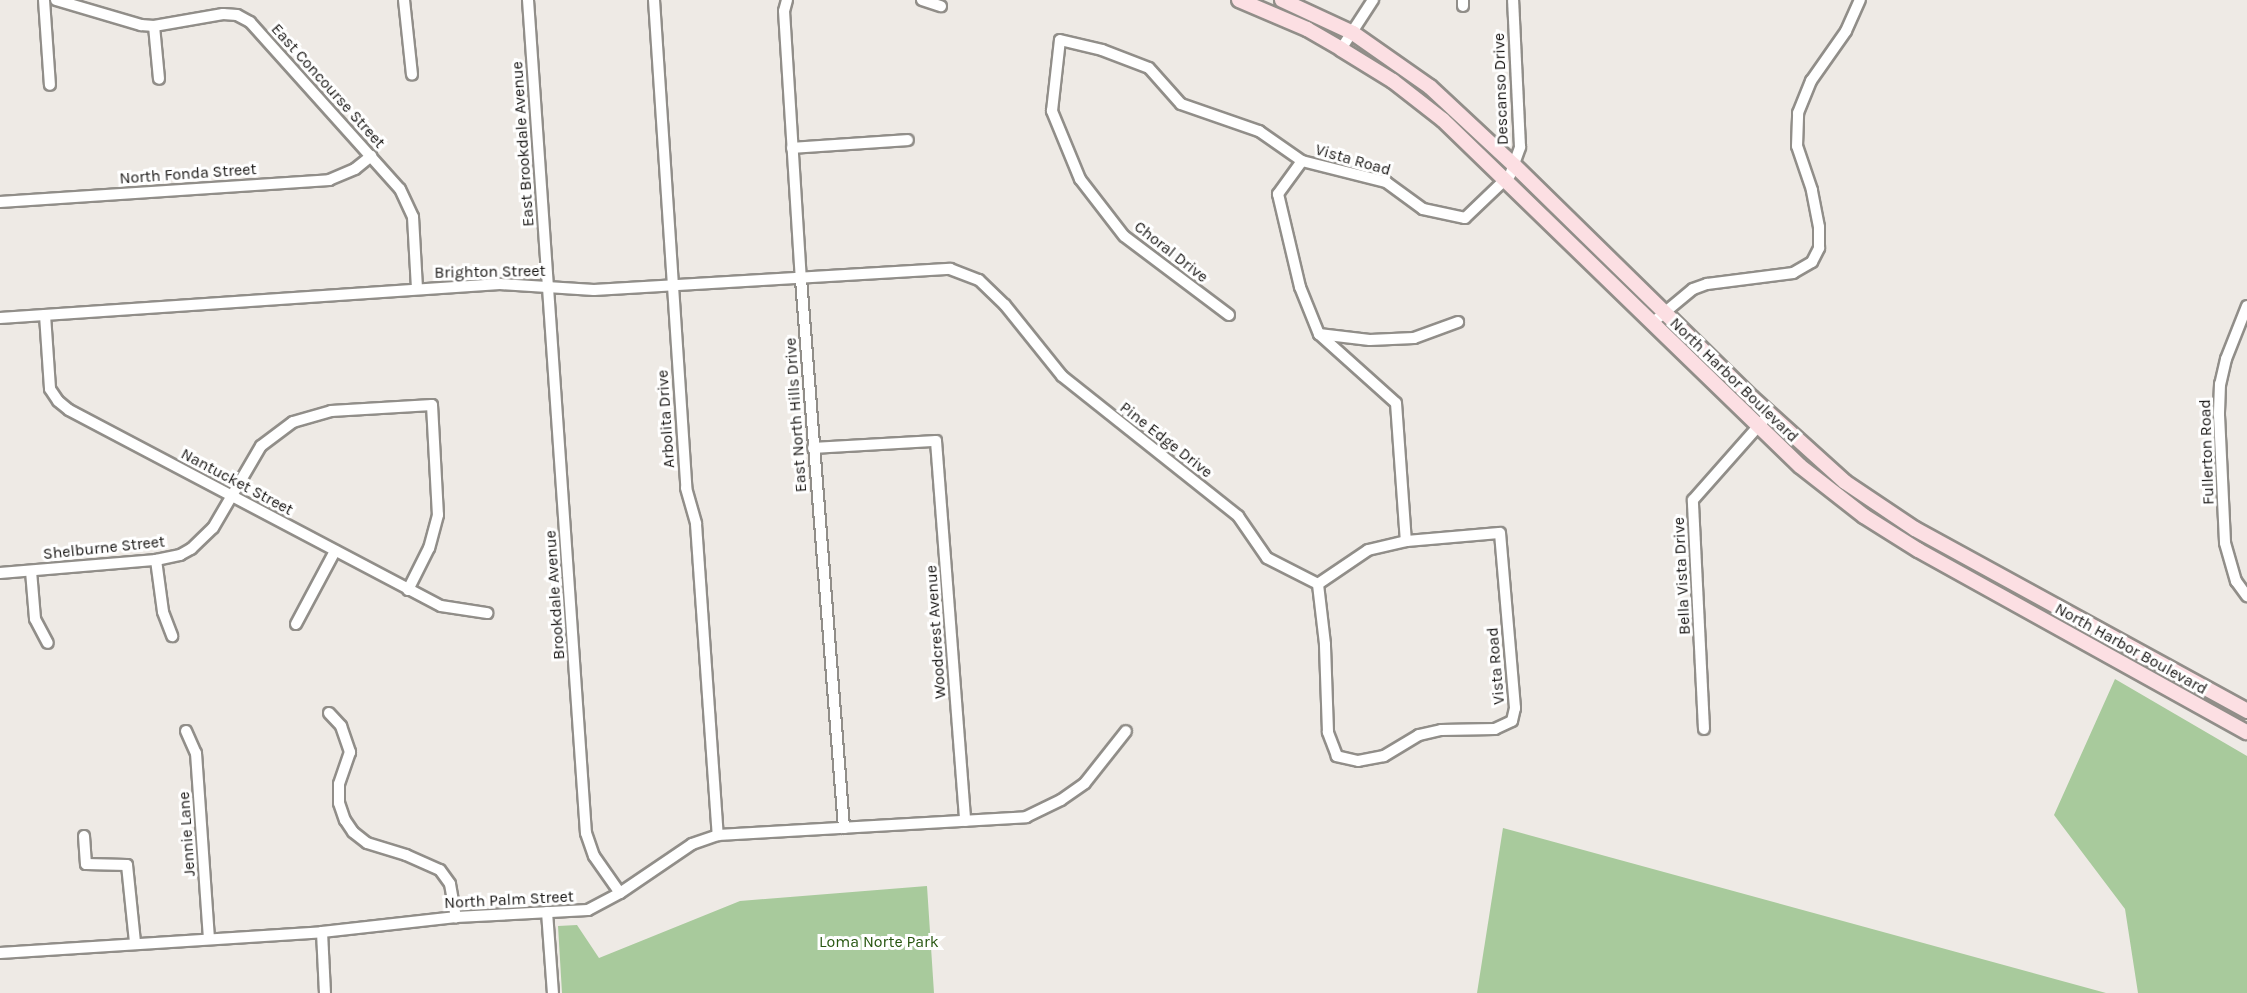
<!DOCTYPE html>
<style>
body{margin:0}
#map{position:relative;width:2247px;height:993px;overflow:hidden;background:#eeeae5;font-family:Karla,sans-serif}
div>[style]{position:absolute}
.green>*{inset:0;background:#a8ca9c}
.roads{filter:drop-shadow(2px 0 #918e89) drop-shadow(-2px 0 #918e89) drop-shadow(0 2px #918e89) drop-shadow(0 -2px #918e89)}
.minor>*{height:10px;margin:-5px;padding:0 5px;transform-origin:5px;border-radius:5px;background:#fff}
.major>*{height:14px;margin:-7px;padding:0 7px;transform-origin:7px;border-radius:7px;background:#fcdfe3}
span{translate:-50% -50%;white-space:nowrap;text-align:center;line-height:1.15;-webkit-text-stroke:6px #fff;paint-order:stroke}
.street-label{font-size:16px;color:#191715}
.park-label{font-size:16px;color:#275610}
</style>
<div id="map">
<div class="green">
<div style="clip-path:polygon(2115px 679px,2247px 756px,2247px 993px,2138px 993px,2125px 909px,2054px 815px)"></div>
<div style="clip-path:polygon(1503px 828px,2106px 993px,1477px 993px)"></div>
<div style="clip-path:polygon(927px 886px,934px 993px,562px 993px,558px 926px,577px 925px,599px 958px,740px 901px)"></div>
</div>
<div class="roads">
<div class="minor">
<div style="left:44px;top:0;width:85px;rotate:86deg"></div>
<div style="left:56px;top:0;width:89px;rotate:16.4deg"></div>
<div style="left:141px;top:25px;width:13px;rotate:4deg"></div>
<div style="left:154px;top:26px;width:70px;rotate:-9.9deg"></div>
<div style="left:223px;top:14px;width:14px;rotate:4deg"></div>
<div style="left:237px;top:15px;width:15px;rotate:28deg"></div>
<div style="left:250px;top:22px;width:224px;rotate:48.1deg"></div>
<div style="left:400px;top:189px;width:31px;rotate:65deg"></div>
<div style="left:413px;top:217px;width:72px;rotate:86.8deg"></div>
<div style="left:404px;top:0;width:75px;rotate:83.9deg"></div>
<div style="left:528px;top:0;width:835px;rotate:86.02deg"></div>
<div style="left:586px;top:833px;width:24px;rotate:71deg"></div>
<div style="left:594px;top:856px;width:45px;rotate:54.9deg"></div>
<div style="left:654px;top:0;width:489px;rotate:86.2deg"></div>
<div style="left:686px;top:488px;width:37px;rotate:74deg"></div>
<div style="left:696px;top:524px;width:312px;rotate:86deg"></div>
<div style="left:787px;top:0;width:11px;rotate:105deg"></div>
<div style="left:784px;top:11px;width:269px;rotate:86.4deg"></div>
<div style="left:801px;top:279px;width:551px;rotate:85.52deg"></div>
<div style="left:922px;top:0;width:20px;rotate:18deg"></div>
<div style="left:1463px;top:0;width:6px;rotate:90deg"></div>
<div style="left:154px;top:26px;width:53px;rotate:84.6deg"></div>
<div style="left:1341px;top:49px;width:59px;rotate:-56.9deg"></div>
<div style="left:792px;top:148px;width:116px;rotate:-3.9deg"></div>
<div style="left:1302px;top:161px;width:41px;rotate:126deg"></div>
<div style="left:1278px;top:194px;width:96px;rotate:76.7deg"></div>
<div style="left:1300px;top:287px;width:51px;rotate:68deg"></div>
<div style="left:1319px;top:334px;width:103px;rotate:41.9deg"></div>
<div style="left:1396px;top:403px;width:138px;rotate:85.9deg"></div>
<div style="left:0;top:202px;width:330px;rotate:-3.8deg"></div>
<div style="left:329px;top:180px;width:28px;rotate:-23deg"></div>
<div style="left:355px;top:169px;width:21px;rotate:-39deg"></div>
<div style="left:2247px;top:306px;width:57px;rotate:111.6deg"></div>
<div style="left:2226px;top:359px;width:26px;rotate:103deg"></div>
<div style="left:2220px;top:384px;width:31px;rotate:92deg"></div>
<div style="left:2219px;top:415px;width:128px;rotate:87.3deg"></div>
<div style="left:2225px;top:543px;width:40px;rotate:74deg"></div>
<div style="left:2236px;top:581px;width:19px;rotate:54deg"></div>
<div style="left:45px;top:315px;width:74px;rotate:86.1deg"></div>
<div style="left:50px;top:389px;width:14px;rotate:56deg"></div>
<div style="left:58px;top:401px;width:14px;rotate:39deg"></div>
<div style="left:69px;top:410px;width:420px;rotate:27.8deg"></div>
<div style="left:441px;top:606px;width:47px;rotate:8.7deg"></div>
<div style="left:1229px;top:315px;width:131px;rotate:-143deg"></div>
<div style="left:1124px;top:236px;width:72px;rotate:-127.7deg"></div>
<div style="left:1080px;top:179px;width:74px;rotate:-112.4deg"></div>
<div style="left:1052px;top:111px;width:71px;rotate:-83.6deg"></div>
<div style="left:1060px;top:40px;width:43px;rotate:13.4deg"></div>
<div style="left:1102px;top:50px;width:50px;rotate:21deg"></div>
<div style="left:1149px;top:68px;width:48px;rotate:48.4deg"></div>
<div style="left:1181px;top:104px;width:83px;rotate:19.1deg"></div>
<div style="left:1259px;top:131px;width:52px;rotate:34.9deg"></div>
<div style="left:1302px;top:161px;width:87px;rotate:14deg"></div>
<div style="left:1386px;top:182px;width:46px;rotate:36.1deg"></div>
<div style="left:1423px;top:209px;width:43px;rotate:12.1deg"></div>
<div style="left:1465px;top:218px;width:62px;rotate:-43.7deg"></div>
<div style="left:1510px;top:175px;width:30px;rotate:-70deg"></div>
<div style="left:1520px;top:147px;width:147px;rotate:-92.7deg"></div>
<div style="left:0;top:318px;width:501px;rotate:-3.89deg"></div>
<div style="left:500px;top:284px;width:94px;rotate:3.7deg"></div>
<div style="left:594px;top:290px;width:357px;rotate:-3.4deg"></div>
<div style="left:950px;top:269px;width:31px;rotate:21deg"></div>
<div style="left:979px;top:280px;width:36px;rotate:44deg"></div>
<div style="left:1005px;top:305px;width:91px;rotate:51.2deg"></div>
<div style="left:1062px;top:376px;width:225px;rotate:38.5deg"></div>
<div style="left:1238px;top:516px;width:51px;rotate:55.4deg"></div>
<div style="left:1267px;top:558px;width:57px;rotate:27deg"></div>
<div style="left:1652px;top:323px;width:53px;rotate:-39.7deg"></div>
<div style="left:1693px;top:289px;width:15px;rotate:-20deg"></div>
<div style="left:1707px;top:284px;width:87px;rotate:-7.3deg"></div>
<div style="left:1793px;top:273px;width:22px;rotate:-30deg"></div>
<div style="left:1812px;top:262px;width:16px;rotate:-63deg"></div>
<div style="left:1819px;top:248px;width:21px;rotate:-90deg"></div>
<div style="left:1819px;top:227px;width:38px;rotate:-101deg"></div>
<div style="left:1812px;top:190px;width:46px;rotate:-108.8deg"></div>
<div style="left:1797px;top:146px;width:33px;rotate:-88deg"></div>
<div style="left:1798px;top:113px;width:35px;rotate:-68deg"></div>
<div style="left:1811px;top:81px;width:61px;rotate:-55deg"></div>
<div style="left:1846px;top:31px;width:34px;rotate:-66deg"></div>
<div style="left:1319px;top:334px;width:51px;rotate:6.7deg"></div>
<div style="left:1370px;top:340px;width:44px;rotate:-2.6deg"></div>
<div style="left:1414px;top:338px;width:47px;rotate:-20deg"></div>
<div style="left:813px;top:448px;width:123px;rotate:-3.3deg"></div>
<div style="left:936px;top:441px;width:381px;rotate:85.6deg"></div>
<div style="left:1500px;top:533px;width:176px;rotate:85.1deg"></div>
<div style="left:1515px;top:708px;width:13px;rotate:103deg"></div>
<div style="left:1512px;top:721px;width:19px;rotate:155deg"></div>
<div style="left:1495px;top:729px;width:54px;rotate:178.9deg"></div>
<div style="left:1441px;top:730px;width:23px;rotate:167deg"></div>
<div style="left:1419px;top:735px;width:41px;rotate:149deg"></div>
<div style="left:1384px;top:756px;width:26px;rotate:169deg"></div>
<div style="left:1358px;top:761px;width:22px;rotate:-167deg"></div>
<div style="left:1337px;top:756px;width:26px;rotate:-111deg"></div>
<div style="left:1328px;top:732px;width:88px;rotate:-92deg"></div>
<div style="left:1325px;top:644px;width:60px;rotate:-96.7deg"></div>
<div style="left:1318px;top:584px;width:60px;rotate:-34.2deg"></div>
<div style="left:1368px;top:550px;width:39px;rotate:-13deg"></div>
<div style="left:1406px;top:541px;width:94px;rotate:-4.9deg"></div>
<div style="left:156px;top:560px;width:52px;rotate:82.3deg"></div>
<div style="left:163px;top:612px;width:26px;rotate:69deg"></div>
<div style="left:31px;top:571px;width:48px;rotate:85.2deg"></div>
<div style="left:35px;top:619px;width:27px;rotate:62deg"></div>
<div style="left:0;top:573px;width:157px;rotate:-4.8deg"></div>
<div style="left:156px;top:560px;width:25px;rotate:-12deg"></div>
<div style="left:180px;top:555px;width:13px;rotate:-29deg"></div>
<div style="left:191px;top:549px;width:30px;rotate:-44deg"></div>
<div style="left:213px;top:528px;width:95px;rotate:-59.7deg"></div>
<div style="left:261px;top:446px;width:40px;rotate:-37deg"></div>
<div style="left:293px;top:422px;width:40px;rotate:-16deg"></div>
<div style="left:331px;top:411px;width:101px;rotate:-3.4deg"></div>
<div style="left:432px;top:405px;width:110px;rotate:86.9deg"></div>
<div style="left:438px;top:515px;width:34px;rotate:105deg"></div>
<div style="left:429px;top:548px;width:47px;rotate:116.6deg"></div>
<div style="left:296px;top:624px;width:83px;rotate:-61.9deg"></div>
<div style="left:329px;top:713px;width:18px;rotate:47deg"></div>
<div style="left:341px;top:726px;width:28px;rotate:71deg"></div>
<div style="left:350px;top:752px;width:34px;rotate:109deg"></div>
<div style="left:339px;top:784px;width:19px;rotate:90deg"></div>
<div style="left:339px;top:803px;width:18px;rotate:71deg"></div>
<div style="left:345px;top:820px;width:14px;rotate:56deg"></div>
<div style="left:353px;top:832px;width:18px;rotate:38deg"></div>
<div style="left:367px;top:843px;width:41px;rotate:17.1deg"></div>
<div style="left:406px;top:855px;width:37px;rotate:24deg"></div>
<div style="left:440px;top:870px;width:17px;rotate:54deg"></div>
<div style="left:450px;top:884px;width:34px;rotate:80deg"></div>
<div style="left:1704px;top:729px;width:229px;rotate:-92.8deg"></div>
<div style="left:1693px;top:500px;width:115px;rotate:-48.5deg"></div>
<div style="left:186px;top:731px;width:24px;rotate:66deg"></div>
<div style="left:196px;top:753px;width:184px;rotate:86deg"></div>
<div style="left:84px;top:836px;width:28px;rotate:86deg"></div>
<div style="left:86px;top:864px;width:41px;rotate:1.4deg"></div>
<div style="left:127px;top:865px;width:78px;rotate:84.1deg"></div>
<div style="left:547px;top:912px;width:81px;rotate:85.8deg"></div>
<div style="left:322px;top:932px;width:61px;rotate:87.2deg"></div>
<div style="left:0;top:953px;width:323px;rotate:-3.7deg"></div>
<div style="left:322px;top:932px;width:135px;rotate:-6.4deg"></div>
<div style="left:456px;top:917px;width:132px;rotate:-3deg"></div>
<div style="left:588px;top:910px;width:36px;rotate:-28deg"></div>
<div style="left:620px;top:893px;width:87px;rotate:-34.2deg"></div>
<div style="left:692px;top:844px;width:28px;rotate:-19deg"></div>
<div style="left:718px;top:835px;width:309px;rotate:-3.3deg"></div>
<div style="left:1026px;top:817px;width:39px;rotate:-26deg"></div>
<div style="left:1061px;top:800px;width:29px;rotate:-35deg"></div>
<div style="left:1085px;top:783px;width:66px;rotate:-51.7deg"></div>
</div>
<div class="major">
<div style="left:1239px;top:0;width:74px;rotate:23.1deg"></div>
<div style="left:1307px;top:29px;width:39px;rotate:30deg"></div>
<div style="left:1341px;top:49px;width:61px;rotate:31.6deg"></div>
<div style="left:1393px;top:81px;width:63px;rotate:38deg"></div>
<div style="left:1443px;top:120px;width:497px;rotate:44.1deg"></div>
<div style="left:1800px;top:466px;width:81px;rotate:38deg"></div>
<div style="left:1864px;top:516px;width:64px;rotate:32.2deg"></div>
<div style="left:1918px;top:550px;width:376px;rotate:29deg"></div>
<div style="left:1282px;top:0;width:78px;rotate:24.9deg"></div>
<div style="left:1353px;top:33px;width:94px;rotate:35deg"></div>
<div style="left:1430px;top:87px;width:115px;rotate:42.9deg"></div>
<div style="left:1514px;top:165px;width:333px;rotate:44.4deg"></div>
<div style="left:1752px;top:398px;width:125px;rotate:42.1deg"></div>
<div style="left:1845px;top:482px;width:84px;rotate:33.9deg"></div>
<div style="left:1915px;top:529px;width:379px;rotate:28.7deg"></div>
</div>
</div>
<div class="street-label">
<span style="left:328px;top:86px;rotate:48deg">East Concourse Street</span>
<span style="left:1501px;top:89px;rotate:-92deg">Descanso Drive</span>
<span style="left:523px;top:144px;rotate:-94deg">East Brookdale Avenue</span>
<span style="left:1353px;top:160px;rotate:16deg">Vista Road</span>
<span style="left:188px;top:174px;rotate:-4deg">North Fonda Street</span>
<span style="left:1171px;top:252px;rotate:38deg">Choral Drive</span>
<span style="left:490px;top:272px;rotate:-1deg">Brighton Street</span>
<span style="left:1734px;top:380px;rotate:44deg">North Harbor Boulevard</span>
<span style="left:796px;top:415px;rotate:-94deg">East North Hills Drive</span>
<span style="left:666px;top:419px;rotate:-94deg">Arbolita Drive</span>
<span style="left:1166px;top:440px;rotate:38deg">Pine Edge Drive</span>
<span style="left:2207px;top:452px;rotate:-92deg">Fullerton Road</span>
<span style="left:237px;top:482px;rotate:28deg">Nantucket Street</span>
<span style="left:104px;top:548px;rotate:-6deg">Shelburne Street</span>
<span style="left:1682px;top:576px;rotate:-93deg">Bella Vista Drive</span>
<span style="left:555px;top:595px;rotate:-94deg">Brookdale Avenue</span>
<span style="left:936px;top:632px;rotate:-94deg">Woodcrest Avenue</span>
<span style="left:2131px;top:649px;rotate:29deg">North Harbor Boulevard</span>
<span style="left:1496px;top:666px;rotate:-95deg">Vista Road</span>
<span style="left:187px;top:834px;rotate:-94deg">Jennie Lane</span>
<span style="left:509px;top:900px;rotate:-3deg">North Palm Street</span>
</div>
<div class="park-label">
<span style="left:879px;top:942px">Loma Norte Park</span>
</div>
</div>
